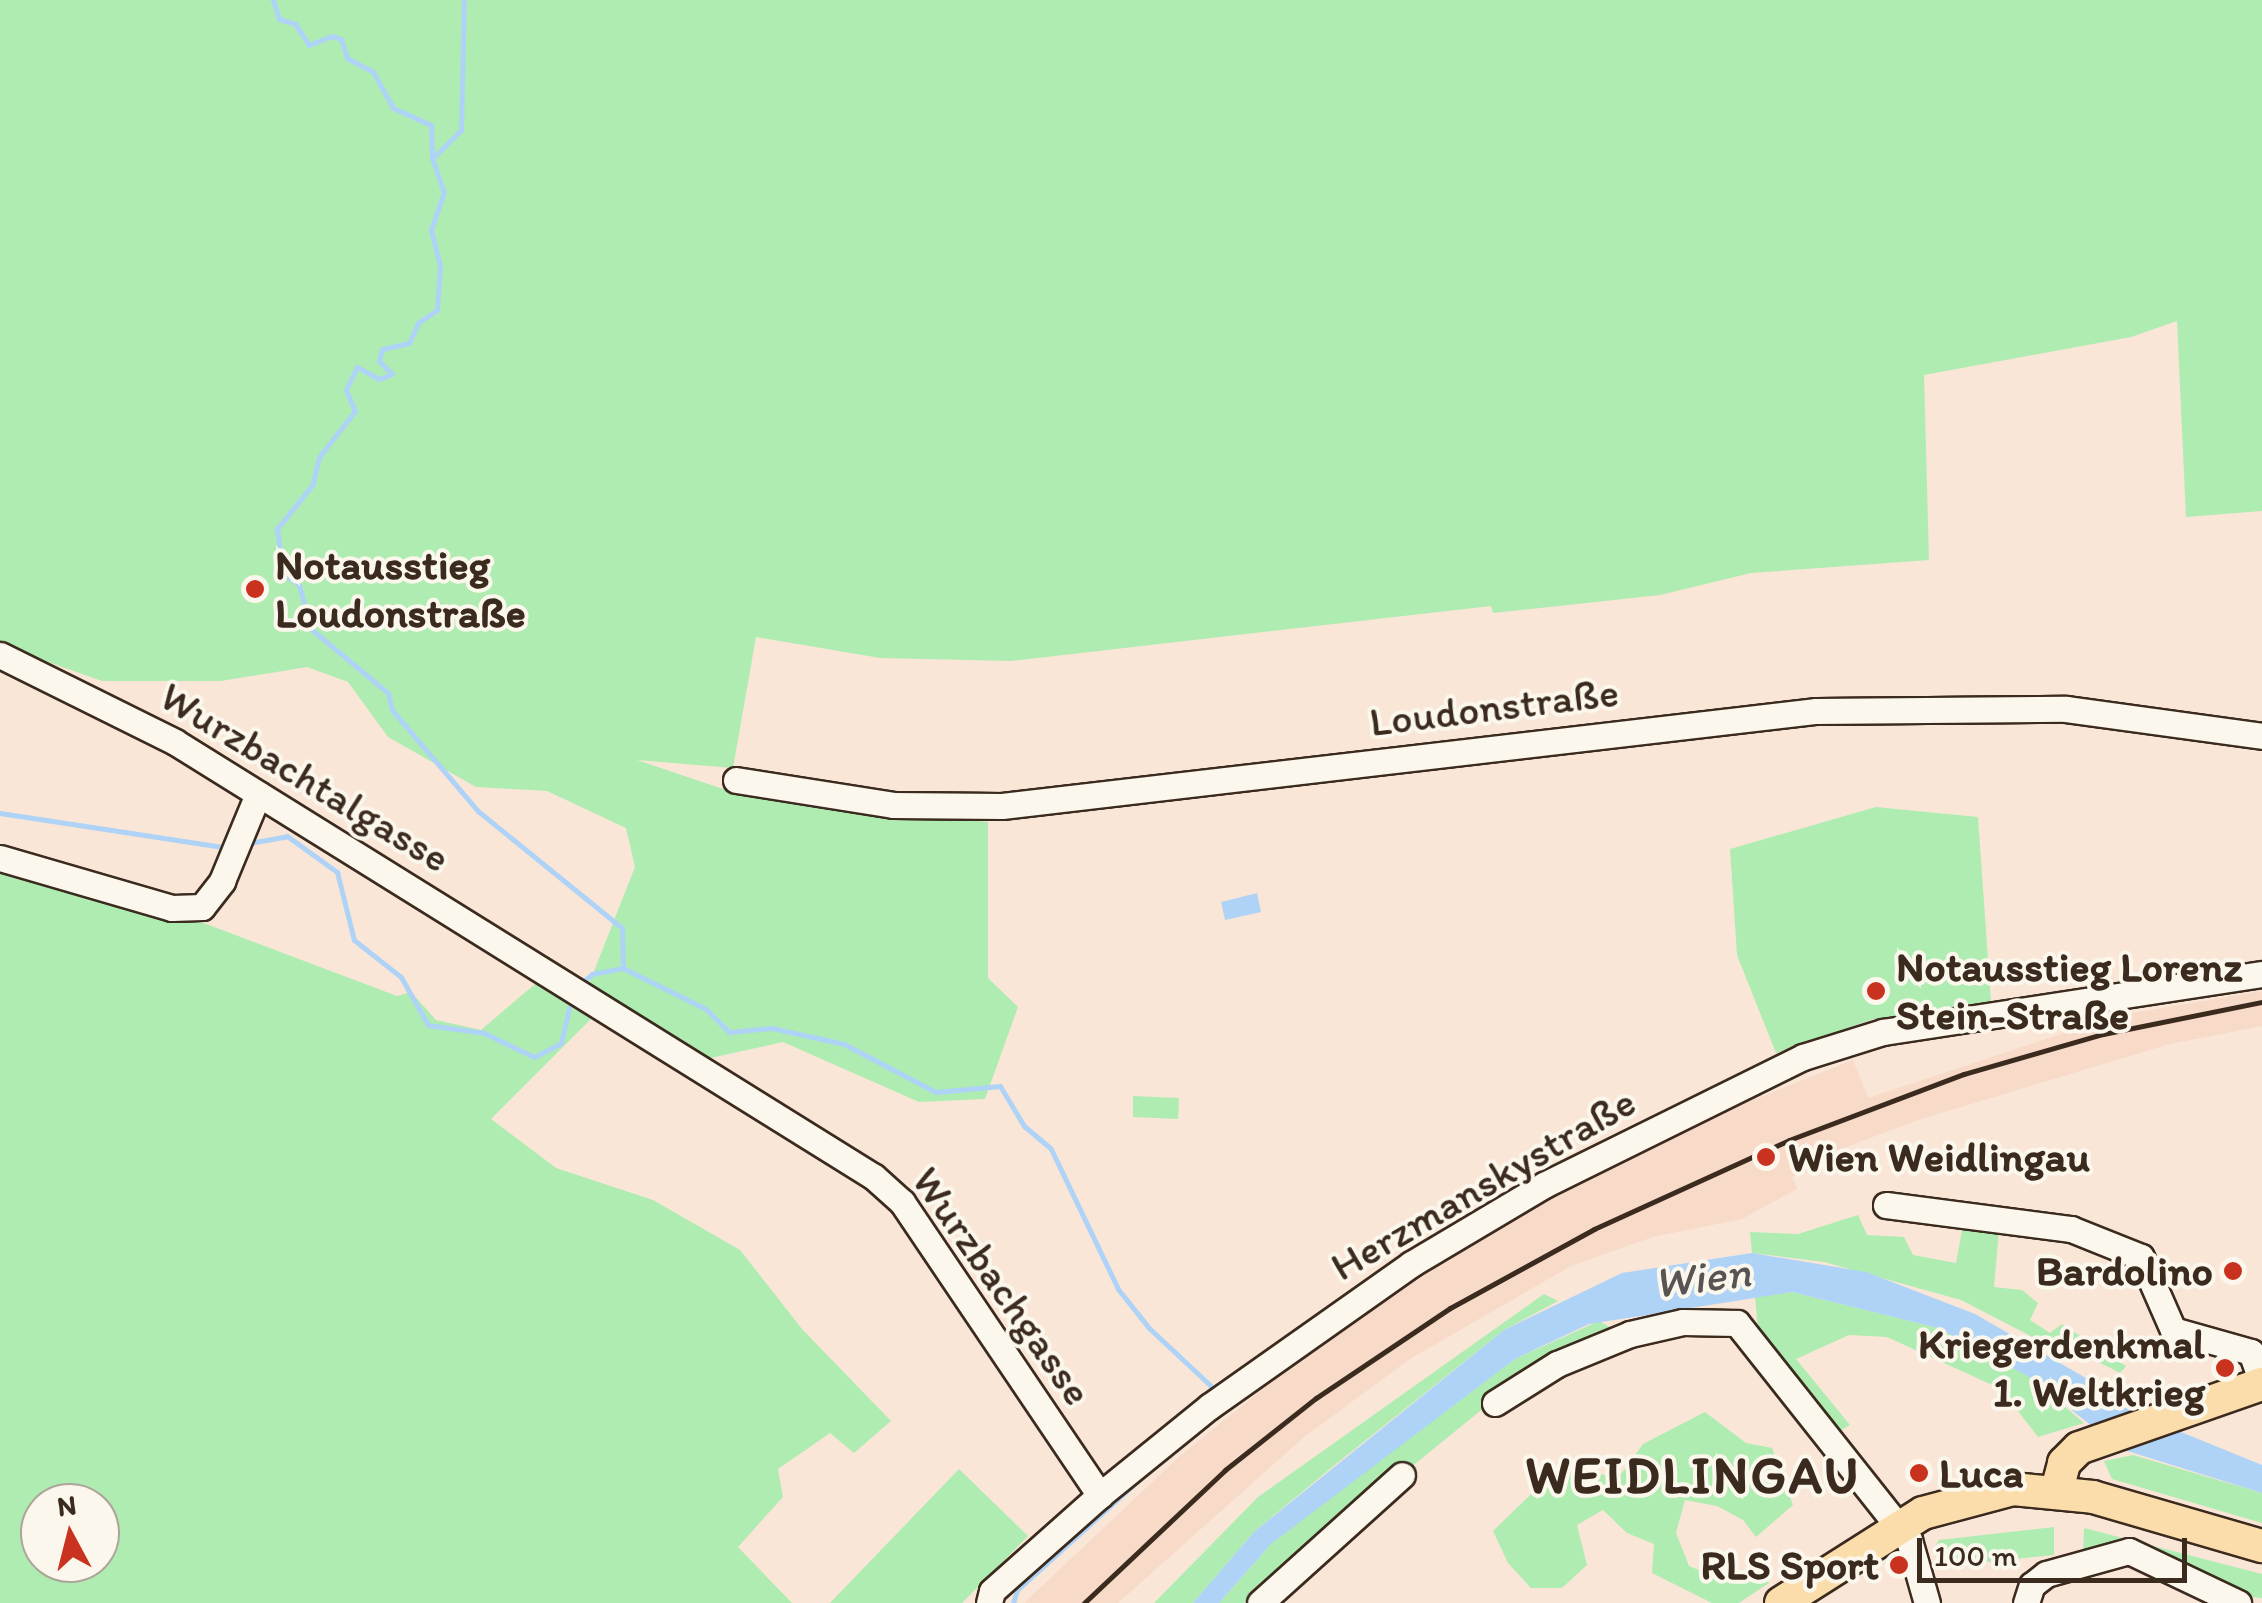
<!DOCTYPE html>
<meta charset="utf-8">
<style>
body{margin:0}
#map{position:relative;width:2262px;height:1603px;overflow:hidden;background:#f9e6d7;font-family:Itim,sans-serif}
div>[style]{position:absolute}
.built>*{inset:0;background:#f8dac9}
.green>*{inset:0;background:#afecb2}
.water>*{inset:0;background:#aed3f7}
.stream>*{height:5px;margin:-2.5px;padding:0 2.5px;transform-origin:2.5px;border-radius:2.5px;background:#aed3f7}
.roads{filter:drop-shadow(2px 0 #3b2a1e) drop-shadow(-2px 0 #3b2a1e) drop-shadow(0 2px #3b2a1e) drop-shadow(0 -2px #3b2a1e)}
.minor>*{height:25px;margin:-12.5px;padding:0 12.5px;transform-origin:12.5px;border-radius:12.5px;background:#fbf7ec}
.major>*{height:32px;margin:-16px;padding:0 16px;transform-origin:16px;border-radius:16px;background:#faddab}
.rail>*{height:5px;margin:-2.5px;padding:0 2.5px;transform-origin:2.5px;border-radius:2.5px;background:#3b2a1e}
.dots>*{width:28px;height:28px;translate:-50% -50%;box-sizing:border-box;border:5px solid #fbf7ec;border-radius:50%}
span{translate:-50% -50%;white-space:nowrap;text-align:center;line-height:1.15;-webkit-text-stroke:8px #fbf7ec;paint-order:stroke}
.poi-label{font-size:42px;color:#3b2a1e;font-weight:700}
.left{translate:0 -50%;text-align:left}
.right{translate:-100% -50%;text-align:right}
.street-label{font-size:42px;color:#3b2a1e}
.water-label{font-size:45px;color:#585454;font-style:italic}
.district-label{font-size:52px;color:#3b2a1e;font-weight:700;letter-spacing:2.5px}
.north{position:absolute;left:20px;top:1483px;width:100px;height:100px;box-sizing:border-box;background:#fbf7ec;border:2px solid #aea59a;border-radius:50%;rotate:353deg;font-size:28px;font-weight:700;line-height:40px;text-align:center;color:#3b2a1e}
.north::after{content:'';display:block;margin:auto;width:35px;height:45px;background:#c8321e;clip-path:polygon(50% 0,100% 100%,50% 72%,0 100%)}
.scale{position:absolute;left:1917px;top:1538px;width:270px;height:45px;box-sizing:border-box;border:5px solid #3b2a1e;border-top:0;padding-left:12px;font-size:30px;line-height:35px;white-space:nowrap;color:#3b2a1e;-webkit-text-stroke:8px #fbf7ec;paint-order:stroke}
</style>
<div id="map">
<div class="built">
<div style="clip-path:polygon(2262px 991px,2262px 1026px,2170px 1044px,1918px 1120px,1817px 1158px,1814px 1167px,1792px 1177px,1797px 1189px,1742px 1219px,1653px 1237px,1571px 1266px,1410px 1359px,1303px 1438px,1118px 1603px,1024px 1603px,1180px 1456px,1321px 1342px,1505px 1222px,1696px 1123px,1853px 1060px,1868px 1098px,2115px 1016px)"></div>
</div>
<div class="green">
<div style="clip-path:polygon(0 0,2262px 0,2262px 511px,2186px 517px,2177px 321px,2131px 337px,1924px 375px,1929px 560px,1751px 573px,1660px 595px,1493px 613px,1491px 606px,1011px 661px,880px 658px,756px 637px,733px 768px,637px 760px,729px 791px,988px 822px,988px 978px,1018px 1007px,985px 1099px,919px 1102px,783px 1042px,706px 1059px,587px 989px,635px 867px,626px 828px,547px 791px,476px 787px,388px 737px,348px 682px,307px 667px,221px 681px,102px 681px,0 645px)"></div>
<div style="clip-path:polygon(1876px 807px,1978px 817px,1991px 1002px,1874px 1019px,1776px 1053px,1737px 955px,1730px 849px)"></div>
<div style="clip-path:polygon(evenodd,0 866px,193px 919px,397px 996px,411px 992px,436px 1020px,481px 1030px,535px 984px,591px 1019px,491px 1119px,556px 1168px,653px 1200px,740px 1250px,802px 1329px,891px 1421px,854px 1453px,830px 1433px,778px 1469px,783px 1497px,738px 1547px,792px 1603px,0 1603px,0 866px,40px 1503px,100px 1503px,100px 1563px,40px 1563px,40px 1503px)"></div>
<div style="clip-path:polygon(1133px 1096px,1179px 1098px,1178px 1119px,1133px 1117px)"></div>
<div style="clip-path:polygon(1858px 1215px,1867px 1235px,1904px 1237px,1913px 1255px,1956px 1263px,1963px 1225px,1999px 1231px,1994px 1287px,2022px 1290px,2038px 1303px,2030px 1320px,2050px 1333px,2062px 1324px,2126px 1366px,2120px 1373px,2058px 1341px,2050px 1346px,1961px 1300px,1824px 1262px,1752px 1253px,1750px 1232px,1798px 1234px)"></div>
<div style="clip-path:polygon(1792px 1292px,1938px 1328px,2031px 1378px,2084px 1423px,2038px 1437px,2001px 1389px,1887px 1337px,1849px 1335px,1796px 1359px,1850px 1425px,1836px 1433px,1758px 1331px,1755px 1296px)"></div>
<div style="clip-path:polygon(1544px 1294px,1558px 1301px,1504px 1330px,1331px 1468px,1255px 1531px,1193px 1603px,1154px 1603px,1258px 1497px)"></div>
<div style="clip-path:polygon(1599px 1321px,1615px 1330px,1528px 1372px,1244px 1603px,1219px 1603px,1271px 1544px,1355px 1477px,1515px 1359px)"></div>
<div style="clip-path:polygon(1705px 1412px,1746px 1443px,1772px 1448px,1793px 1505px,1756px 1537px,1743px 1520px,1717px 1506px,1685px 1500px,1676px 1533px,1689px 1566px,1727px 1582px,1757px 1565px,1769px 1583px,1739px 1603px,1712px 1603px,1652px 1573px,1654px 1544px,1627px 1533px,1603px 1510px,1577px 1525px,1587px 1565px,1562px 1588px,1531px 1588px,1508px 1563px,1493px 1531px,1558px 1468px,1619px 1477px,1643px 1444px)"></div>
<div style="clip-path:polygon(2133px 1455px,2262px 1493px,2262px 1523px,2112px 1479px,2104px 1461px)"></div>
<div style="clip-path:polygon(959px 1469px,1028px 1536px,962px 1603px,830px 1603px)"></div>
<div style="clip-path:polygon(2054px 1527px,2054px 1555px,1938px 1567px,1934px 1548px,1939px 1540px)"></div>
<div style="clip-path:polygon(2084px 1528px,2262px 1574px,2262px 1598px,2240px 1596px,2153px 1548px,2127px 1543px,2083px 1553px)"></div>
</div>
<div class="water">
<div style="clip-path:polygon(1257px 893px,1261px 912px,1225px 920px,1221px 902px)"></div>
<div style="clip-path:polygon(1752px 1253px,1866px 1272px,1975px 1314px,2176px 1430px,2262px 1465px,2262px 1493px,2121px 1449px,2031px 1378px,1938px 1328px,1792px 1292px,1589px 1324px,1515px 1359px,1271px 1544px,1219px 1603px,1193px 1603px,1255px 1531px,1504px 1330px,1622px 1273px)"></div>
</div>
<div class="stream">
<div style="left:273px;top:0;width:20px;rotate:72deg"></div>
<div style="left:279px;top:19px;width:17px;rotate:17deg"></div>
<div style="left:295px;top:24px;width:25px;rotate:56deg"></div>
<div style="left:309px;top:45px;width:24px;rotate:-22deg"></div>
<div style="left:331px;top:36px;width:10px;rotate:17deg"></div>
<div style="left:341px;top:39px;width:20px;rotate:72deg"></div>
<div style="left:347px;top:58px;width:30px;rotate:28deg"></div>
<div style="left:373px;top:72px;width:41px;rotate:60.9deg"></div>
<div style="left:393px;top:108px;width:42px;rotate:24.1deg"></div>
<div style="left:431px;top:125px;width:33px;rotate:88deg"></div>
<div style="left:432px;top:158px;width:36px;rotate:71deg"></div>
<div style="left:444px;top:192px;width:40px;rotate:108.9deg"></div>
<div style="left:431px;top:230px;width:36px;rotate:76deg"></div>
<div style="left:440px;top:265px;width:45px;rotate:93.8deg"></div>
<div style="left:437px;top:310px;width:23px;rotate:146deg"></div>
<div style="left:418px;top:323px;width:22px;rotate:114deg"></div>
<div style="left:409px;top:343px;width:28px;rotate:167deg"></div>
<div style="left:382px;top:349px;width:12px;rotate:104deg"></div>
<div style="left:379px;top:361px;width:18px;rotate:45deg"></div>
<div style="left:392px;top:374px;width:14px;rotate:159deg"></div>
<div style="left:379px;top:379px;width:25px;rotate:-151deg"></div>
<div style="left:357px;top:367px;width:25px;rotate:116deg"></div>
<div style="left:346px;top:390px;width:23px;rotate:67deg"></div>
<div style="left:355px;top:411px;width:58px;rotate:128deg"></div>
<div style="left:319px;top:457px;width:28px;rotate:103deg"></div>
<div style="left:313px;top:484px;width:58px;rotate:128.7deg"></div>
<div style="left:277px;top:529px;width:44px;rotate:82.2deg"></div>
<div style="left:283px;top:573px;width:20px;rotate:37deg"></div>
<div style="left:299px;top:585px;width:28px;rotate:75deg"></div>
<div style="left:435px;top:156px;width:37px;rotate:-45deg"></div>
<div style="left:461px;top:130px;width:130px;rotate:-88.7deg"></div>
<div style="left:311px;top:629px;width:100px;rotate:39.7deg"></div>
<div style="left:388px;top:693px;width:17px;rotate:77deg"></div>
<div style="left:392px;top:710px;width:133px;rotate:49.6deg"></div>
<div style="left:478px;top:811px;width:186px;rotate:39.1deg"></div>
<div style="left:622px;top:928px;width:40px;rotate:88.6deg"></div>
<div style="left:0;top:813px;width:232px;rotate:8.7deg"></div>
<div style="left:249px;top:843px;width:39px;rotate:-10deg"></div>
<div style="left:287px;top:836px;width:62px;rotate:35.8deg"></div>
<div style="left:337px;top:872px;width:70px;rotate:76deg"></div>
<div style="left:354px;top:940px;width:60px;rotate:38.2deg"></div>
<div style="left:401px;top:977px;width:55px;rotate:60.6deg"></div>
<div style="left:428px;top:1025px;width:57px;rotate:8.1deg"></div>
<div style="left:484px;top:1033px;width:55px;rotate:25.6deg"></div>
<div style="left:534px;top:1057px;width:30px;rotate:-27deg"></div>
<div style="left:561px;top:1043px;width:36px;rotate:-77deg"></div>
<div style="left:579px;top:985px;width:17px;rotate:-40deg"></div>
<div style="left:592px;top:974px;width:32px;rotate:-11deg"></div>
<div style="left:623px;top:968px;width:93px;rotate:26.3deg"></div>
<div style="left:706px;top:1009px;width:33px;rotate:45deg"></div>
<div style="left:729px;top:1032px;width:43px;rotate:-5.3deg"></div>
<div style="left:772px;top:1028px;width:74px;rotate:12.5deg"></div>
<div style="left:844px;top:1044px;width:104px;rotate:27.6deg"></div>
<div style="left:936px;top:1092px;width:64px;rotate:-5.4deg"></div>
<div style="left:1000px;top:1086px;width:47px;rotate:59deg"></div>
<div style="left:1024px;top:1126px;width:35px;rotate:40deg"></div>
<div style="left:1051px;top:1149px;width:155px;rotate:64.4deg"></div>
<div style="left:1118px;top:1289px;width:50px;rotate:51.5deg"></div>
<div style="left:1149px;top:1328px;width:86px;rotate:43.1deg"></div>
<div style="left:1013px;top:1603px;width:14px;rotate:-73deg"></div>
<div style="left:1017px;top:1590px;width:169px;rotate:-42.1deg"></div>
</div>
<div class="roads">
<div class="minor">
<div style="left:0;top:655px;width:195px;rotate:26.4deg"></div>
<div style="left:175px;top:742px;width:823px;rotate:31.89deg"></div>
<div style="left:874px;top:1177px;width:38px;rotate:42deg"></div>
<div style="left:902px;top:1202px;width:354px;rotate:56deg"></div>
<div style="left:1100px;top:1495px;width:141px;rotate:-39deg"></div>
<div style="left:1210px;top:1406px;width:246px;rotate:-35.2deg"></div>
<div style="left:1411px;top:1264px;width:155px;rotate:-30.7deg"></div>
<div style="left:1544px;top:1185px;width:289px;rotate:-26.3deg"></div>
<div style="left:1803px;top:1057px;width:84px;rotate:-17.4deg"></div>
<div style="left:1883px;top:1032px;width:383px;rotate:-8.7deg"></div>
<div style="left:736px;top:780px;width:159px;rotate:9deg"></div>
<div style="left:893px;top:805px;width:109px;rotate:0.5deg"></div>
<div style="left:1002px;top:806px;width:820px;rotate:-6.66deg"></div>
<div style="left:1816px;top:711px;width:250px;rotate:-0.5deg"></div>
<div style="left:2066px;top:709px;width:198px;rotate:7.8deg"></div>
<div style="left:0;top:858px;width:179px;rotate:16.2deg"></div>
<div style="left:172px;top:908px;width:30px;rotate:-2deg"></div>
<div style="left:202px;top:907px;width:33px;rotate:-52deg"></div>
<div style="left:222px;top:881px;width:94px;rotate:-67.5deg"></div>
<div style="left:1886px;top:1205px;width:187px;rotate:7.4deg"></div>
<div style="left:2071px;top:1229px;width:75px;rotate:21.8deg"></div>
<div style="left:2141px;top:1257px;width:80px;rotate:66.3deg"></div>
<div style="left:2173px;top:1330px;width:81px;rotate:15.8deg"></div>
<div style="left:2251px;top:1352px;width:33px;rotate:70deg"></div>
<div style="left:1495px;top:1403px;width:73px;rotate:-32.2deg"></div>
<div style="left:1557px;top:1364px;width:79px;rotate:-22.3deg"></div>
<div style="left:1630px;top:1334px;width:54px;rotate:-12.8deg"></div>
<div style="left:1683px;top:1322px;width:54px;rotate:1.1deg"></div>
<div style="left:1737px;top:1323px;width:277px;rotate:51.6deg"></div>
<div style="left:1909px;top:1540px;width:66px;rotate:74.1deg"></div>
<div style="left:989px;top:1603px;width:12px;rotate:-76deg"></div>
<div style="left:992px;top:1591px;width:144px;rotate:-41.6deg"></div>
<div style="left:1260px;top:1603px;width:191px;rotate:-42deg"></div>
<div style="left:2026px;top:1603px;width:19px;rotate:-72deg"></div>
<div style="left:2032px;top:1585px;width:18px;rotate:-38deg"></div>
<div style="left:2046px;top:1574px;width:86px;rotate:-15.5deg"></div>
<div style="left:2129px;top:1551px;width:121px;rotate:25.5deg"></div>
</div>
<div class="major">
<div style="left:2057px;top:1490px;width:28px;rotate:-75deg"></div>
<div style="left:2064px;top:1463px;width:21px;rotate:-45deg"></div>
<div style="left:2079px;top:1448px;width:194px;rotate:-19.3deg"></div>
<div style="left:1781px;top:1603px;width:168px;rotate:-32.4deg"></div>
<div style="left:1923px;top:1513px;width:93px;rotate:-14.9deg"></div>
<div style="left:2013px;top:1489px;width:80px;rotate:5.7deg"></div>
<div style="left:2093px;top:1497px;width:176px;rotate:16.2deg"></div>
</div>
</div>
<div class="rail">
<div style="left:1084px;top:1603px;width:194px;rotate:-43.3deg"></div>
<div style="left:1225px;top:1470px;width:116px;rotate:-38.4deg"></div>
<div style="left:1316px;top:1398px;width:161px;rotate:-33.9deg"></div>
<div style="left:1450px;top:1308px;width:164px;rotate:-28.7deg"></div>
<div style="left:1594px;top:1229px;width:214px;rotate:-24.5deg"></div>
<div style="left:1789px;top:1140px;width:187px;rotate:-20.7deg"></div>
<div style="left:1964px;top:1074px;width:145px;rotate:-16.1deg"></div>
<div style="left:2103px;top:1034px;width:162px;rotate:-11.4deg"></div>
</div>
<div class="dots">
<div style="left:255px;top:589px;background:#c8321e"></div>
<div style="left:1876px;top:991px;background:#c8321e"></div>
<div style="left:1766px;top:1157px;background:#c8321e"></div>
<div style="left:2233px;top:1271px;background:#c8321e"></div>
<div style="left:2225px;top:1368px;background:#c8321e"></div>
<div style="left:1919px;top:1473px;background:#c8321e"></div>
<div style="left:1899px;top:1565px;background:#c8321e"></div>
</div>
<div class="poi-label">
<span class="left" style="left:275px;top:589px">Notausstieg<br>Loudonstraße</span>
<span class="left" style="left:1896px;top:991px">Notausstieg Lorenz<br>Stein-Straße</span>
<span class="left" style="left:1788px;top:1157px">Wien Weidlingau</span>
<span class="right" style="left:2213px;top:1271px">Bardolino</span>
<span class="right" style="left:2205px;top:1368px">Kriegerdenkmal<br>1. Weltkrieg</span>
<span class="left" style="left:1939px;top:1473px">Luca</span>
<span class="right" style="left:1879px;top:1565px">RLS Sport</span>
</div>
<div class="street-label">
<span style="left:1494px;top:707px;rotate:-7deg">Loudonstraße</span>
<span style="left:305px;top:777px;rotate:31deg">Wurzbachtalgasse</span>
<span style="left:1483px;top:1184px;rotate:-30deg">Herzmanskystraße</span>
<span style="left:1002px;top:1286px;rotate:55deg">Wurzbachgasse</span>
</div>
<div class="water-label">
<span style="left:1702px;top:1277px;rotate:-7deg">Wien</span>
</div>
<div class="district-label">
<span style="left:1693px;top:1476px">WEIDLINGAU</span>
</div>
<div class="north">N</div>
<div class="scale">100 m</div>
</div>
